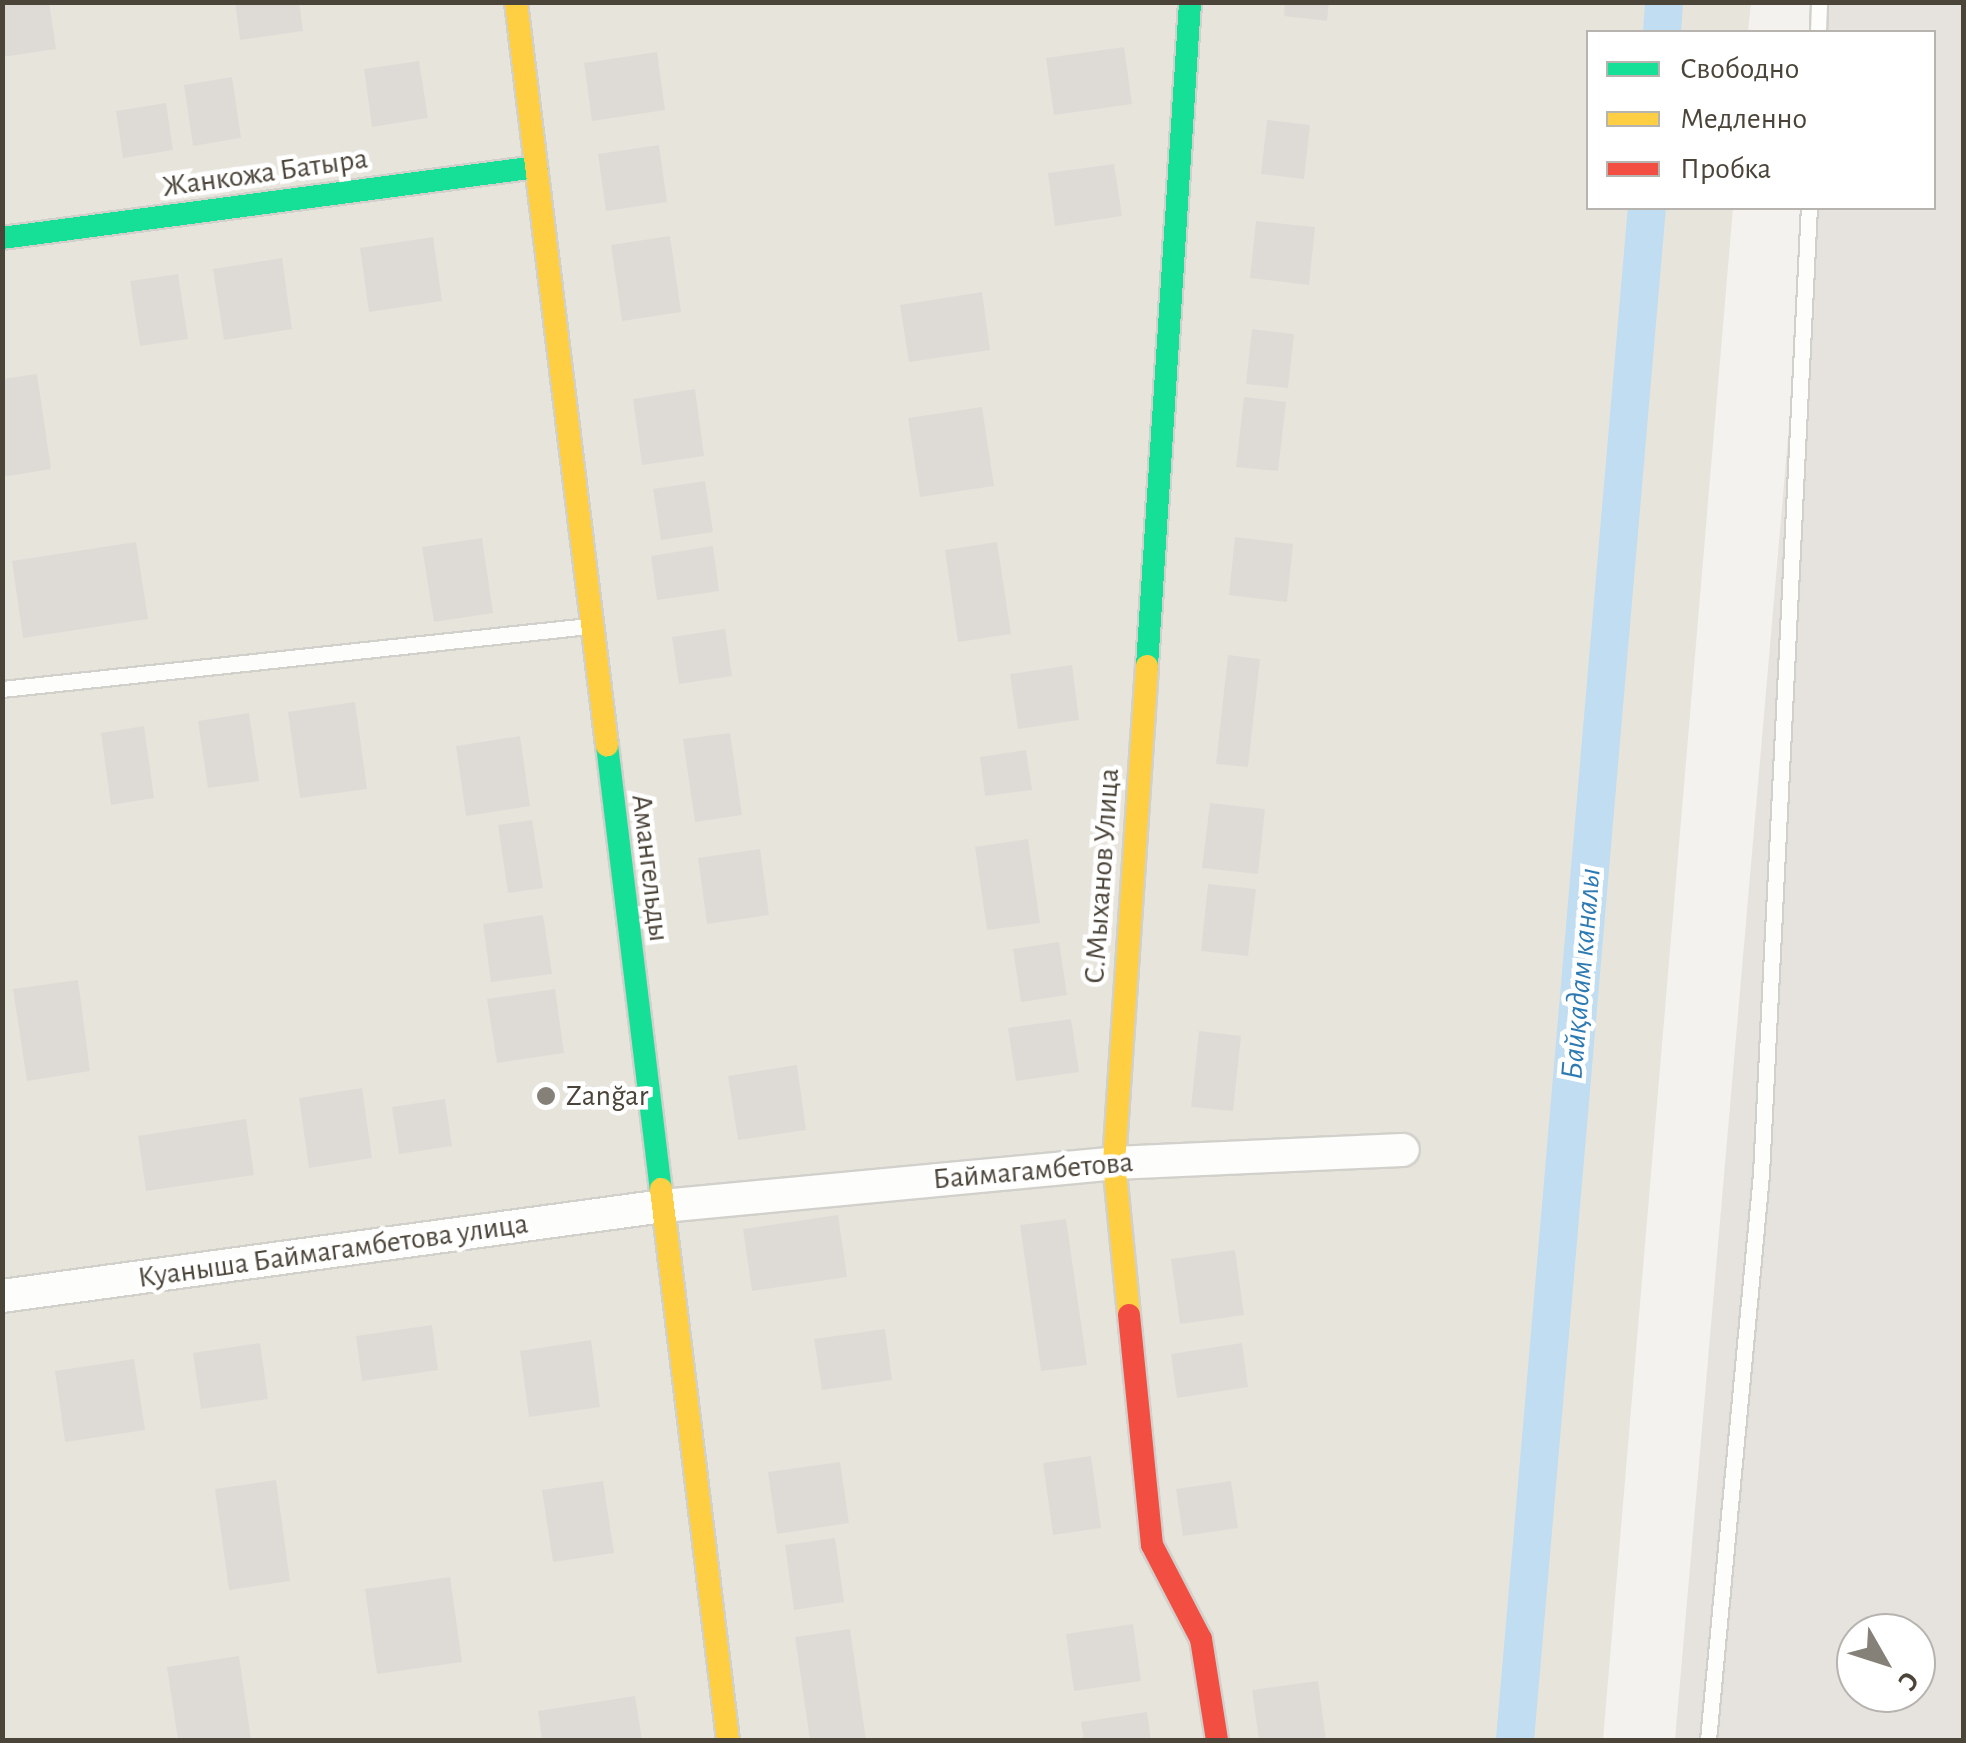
<!DOCTYPE html>
<meta charset="utf-8">
<style>
body{margin:0}
#map{position:relative;width:1966px;height:1743px;overflow:hidden;background:#f4f2ee;font-family:"Alegreya Sans",sans-serif}
div>[style]{position:absolute}
.residential>*{inset:0;background:#e7e4dc}
.industrial>*{inset:0;background:#e6e2de}
.canal>*{height:38px;margin:-19px;padding:0 19px;transform-origin:19px;border-radius:19px;background:#c0ddf1}
.building>*{inset:0;background:#dedbd6}
.roads{filter:drop-shadow(2px 0 #d2d0cb) drop-shadow(-2px 0 #d2d0cb) drop-shadow(0 2px #d2d0cb) drop-shadow(0 -2px #d2d0cb)}
.lane>*{height:15px;margin:-7.5px;padding:0 7.5px;transform-origin:7.5px;border-radius:7.5px;background:#fdfdfc}
.street>*{height:32px;margin:-16px;padding:0 16px;transform-origin:16px;border-radius:16px;background:#fdfdfc}
.fast>*{height:22px;margin:-11px;padding:0 11px;transform-origin:11px;border-radius:11px;background:#16e098}
.slow>*{height:22px;margin:-11px;padding:0 11px;transform-origin:11px;border-radius:11px;background:#ffcf43}
.jam>*{height:22px;margin:-11px;padding:0 11px;transform-origin:11px;border-radius:11px;background:#f24e42}
.dots>*{width:28px;height:28px;translate:-50% -50%;box-sizing:border-box;border:5px solid #fff;border-radius:50%}
span{translate:-50% -50%;white-space:nowrap;text-align:center;line-height:1.15;-webkit-text-stroke:9px #fff;paint-order:stroke}
.street-label{font-size:30px;color:#4b4439}
.poi-label{font-size:30px;color:#4b4439}
.left{translate:0 -50%;text-align:left}
.water-label{font-size:32px;color:#2e7ab2;font-style:italic}
.frame{position:absolute;inset:0;border:5px solid #4b4439;pointer-events:none}
.legend{position:absolute;left:1586px;top:30px;width:350px;height:180px;box-sizing:border-box;background:#fff;border:2px solid #b7b4b0;margin:0;padding:12px 18px;list-style:none;font-size:30px;color:#4b4439}
.legend li{display:flex;align-items:center;gap:20px;height:50px}
.legend b{width:50px;border:2px solid #b7b4b0}
.north{position:absolute;left:1836px;top:1613px;width:100px;height:100px;box-sizing:border-box;background:#fff;border:2px solid #b7b4b0;border-radius:50%;rotate:129deg;font-size:28px;font-weight:700;line-height:40px;text-align:center;color:#4b4439}
.north::after{content:'';display:block;margin:auto;width:35px;height:45px;background:#868178;clip-path:polygon(50% 0,100% 100%,50% 72%,0 100%)}
</style>
<div id="map">
<div class="residential">
<div style="clip-path:polygon(3px 3px,1751px 3px,1748px 32px,1588px 32px,1588px 208px,1733px 208px,1603px 1740px,3px 1740px)"></div>
</div>
<div class="industrial">
<div style="clip-path:polygon(evenodd,1826px 3px,1963px 3px,1963px 1740px,1675px 1740px,1808px 208px,1934px 208px,1934px 32px,1823px 32px,1826px 3px,1856px 1633px,1916px 1633px,1916px 1693px,1856px 1693px,1856px 1633px)"></div>
</div>
<div class="canal">
<div style="left:1662px;top:32px;width:30px;rotate:-86deg"></div>
<div style="left:1515px;top:1740px;width:1538px;rotate:-85.08deg"></div>
</div>
<div class="building">
<div style="clip-path:polygon(2px 2px,49px 2px,56px 49px,2px 57px)"></div>
<div style="clip-path:polygon(235px 2px,299px 2px,303px 31px,240px 40px)"></div>
<div style="clip-path:polygon(1285px 2px,1329px 2px,1327px 21px,1284px 16px)"></div>
<div style="clip-path:polygon(1124px 47px,1132px 104px,1054px 115px,1046px 58px)"></div>
<div style="clip-path:polygon(657px 52px,665px 110px,592px 121px,584px 63px)"></div>
<div style="clip-path:polygon(419px 61px,428px 118px,372px 127px,364px 69px)"></div>
<div style="clip-path:polygon(232px 77px,241px 138px,193px 146px,184px 85px)"></div>
<div style="clip-path:polygon(166px 103px,173px 150px,123px 158px,116px 111px)"></div>
<div style="clip-path:polygon(1267px 120px,1310px 125px,1304px 179px,1261px 174px)"></div>
<div style="clip-path:polygon(659px 145px,667px 202px,606px 211px,598px 154px)"></div>
<div style="clip-path:polygon(1114px 164px,1122px 216px,1055px 226px,1048px 173px)"></div>
<div style="clip-path:polygon(1256px 221px,1315px 227px,1309px 285px,1250px 278px)"></div>
<div style="clip-path:polygon(670px 236px,681px 312px,622px 321px,611px 245px)"></div>
<div style="clip-path:polygon(433px 237px,442px 301px,369px 312px,360px 248px)"></div>
<div style="clip-path:polygon(282px 258px,292px 329px,224px 340px,213px 269px)"></div>
<div style="clip-path:polygon(178px 274px,188px 339px,140px 346px,130px 281px)"></div>
<div style="clip-path:polygon(982px 292px,990px 350px,909px 362px,900px 305px)"></div>
<div style="clip-path:polygon(1252px 329px,1294px 334px,1288px 388px,1246px 384px)"></div>
<div style="clip-path:polygon(37px 374px,51px 469px,2px 477px,2px 379px)"></div>
<div style="clip-path:polygon(695px 389px,704px 456px,642px 465px,633px 399px)"></div>
<div style="clip-path:polygon(1244px 397px,1286px 402px,1278px 471px,1236px 467px)"></div>
<div style="clip-path:polygon(982px 407px,994px 486px,920px 497px,908px 418px)"></div>
<div style="clip-path:polygon(705px 481px,713px 532px,661px 540px,653px 489px)"></div>
<div style="clip-path:polygon(1235px 537px,1293px 544px,1287px 602px,1229px 595px)"></div>
<div style="clip-path:polygon(482px 538px,493px 613px,434px 622px,422px 547px)"></div>
<div style="clip-path:polygon(136px 542px,148px 619px,23px 638px,12px 561px)"></div>
<div style="clip-path:polygon(997px 542px,1011px 634px,958px 642px,945px 550px)"></div>
<div style="clip-path:polygon(713px 546px,719px 591px,657px 600px,651px 556px)"></div>
<div style="clip-path:polygon(725px 629px,732px 676px,679px 684px,672px 637px)"></div>
<div style="clip-path:polygon(1228px 655px,1260px 659px,1248px 767px,1216px 764px)"></div>
<div style="clip-path:polygon(1072px 665px,1079px 720px,1018px 729px,1010px 674px)"></div>
<div style="clip-path:polygon(355px 702px,367px 789px,300px 798px,288px 712px)"></div>
<div style="clip-path:polygon(249px 713px,259px 781px,208px 788px,198px 721px)"></div>
<div style="clip-path:polygon(144px 726px,154px 798px,111px 805px,101px 733px)"></div>
<div style="clip-path:polygon(730px 733px,742px 815px,695px 822px,683px 739px)"></div>
<div style="clip-path:polygon(520px 736px,530px 806px,466px 816px,456px 746px)"></div>
<div style="clip-path:polygon(1026px 750px,1032px 790px,985px 796px,980px 757px)"></div>
<div style="clip-path:polygon(1210px 803px,1265px 809px,1258px 874px,1202px 868px)"></div>
<div style="clip-path:polygon(532px 820px,543px 888px,508px 893px,498px 825px)"></div>
<div style="clip-path:polygon(1028px 839px,1040px 923px,987px 930px,975px 847px)"></div>
<div style="clip-path:polygon(760px 849px,769px 915px,707px 924px,698px 858px)"></div>
<div style="clip-path:polygon(1208px 884px,1256px 889px,1248px 956px,1201px 951px)"></div>
<div style="clip-path:polygon(543px 915px,552px 974px,491px 982px,483px 924px)"></div>
<div style="clip-path:polygon(1059px 942px,1067px 995px,1021px 1002px,1013px 949px)"></div>
<div style="clip-path:polygon(78px 980px,90px 1071px,27px 1081px,13px 989px)"></div>
<div style="clip-path:polygon(555px 989px,564px 1053px,497px 1063px,487px 999px)"></div>
<div style="clip-path:polygon(1071px 1019px,1079px 1072px,1016px 1081px,1008px 1028px)"></div>
<div style="clip-path:polygon(1199px 1031px,1241px 1036px,1233px 1111px,1191px 1107px)"></div>
<div style="clip-path:polygon(797px 1065px,806px 1130px,738px 1140px,728px 1076px)"></div>
<div style="clip-path:polygon(362px 1088px,372px 1158px,309px 1168px,299px 1098px)"></div>
<div style="clip-path:polygon(445px 1099px,452px 1146px,399px 1154px,392px 1107px)"></div>
<div style="clip-path:polygon(246px 1119px,254px 1175px,146px 1191px,138px 1136px)"></div>
<div style="clip-path:polygon(838px 1215px,847px 1277px,752px 1291px,743px 1229px)"></div>
<div style="clip-path:polygon(1066px 1219px,1087px 1365px,1041px 1371px,1020px 1225px)"></div>
<div style="clip-path:polygon(1235px 1250px,1244px 1315px,1180px 1324px,1171px 1259px)"></div>
<div style="clip-path:polygon(432px 1325px,438px 1370px,362px 1381px,356px 1336px)"></div>
<div style="clip-path:polygon(885px 1329px,892px 1380px,822px 1390px,814px 1339px)"></div>
<div style="clip-path:polygon(591px 1340px,600px 1407px,529px 1417px,520px 1351px)"></div>
<div style="clip-path:polygon(260px 1343px,268px 1399px,201px 1409px,193px 1353px)"></div>
<div style="clip-path:polygon(1242px 1343px,1248px 1387px,1177px 1398px,1171px 1354px)"></div>
<div style="clip-path:polygon(134px 1359px,145px 1430px,65px 1442px,55px 1371px)"></div>
<div style="clip-path:polygon(1091px 1456px,1101px 1528px,1053px 1535px,1043px 1463px)"></div>
<div style="clip-path:polygon(840px 1462px,849px 1523px,777px 1534px,768px 1472px)"></div>
<div style="clip-path:polygon(276px 1480px,290px 1581px,229px 1590px,215px 1489px)"></div>
<div style="clip-path:polygon(603px 1481px,614px 1553px,553px 1562px,542px 1490px)"></div>
<div style="clip-path:polygon(1231px 1481px,1238px 1528px,1183px 1536px,1176px 1489px)"></div>
<div style="clip-path:polygon(835px 1538px,844px 1602px,794px 1610px,785px 1545px)"></div>
<div style="clip-path:polygon(450px 1577px,462px 1662px,377px 1674px,365px 1589px)"></div>
<div style="clip-path:polygon(1133px 1624px,1141px 1681px,1074px 1691px,1066px 1634px)"></div>
<div style="clip-path:polygon(850px 1629px,866px 1740px,810px 1740px,795px 1637px)"></div>
<div style="clip-path:polygon(239px 1656px,251px 1740px,178px 1740px,167px 1667px)"></div>
<div style="clip-path:polygon(1318px 1681px,1326px 1740px,1259px 1740px,1252px 1690px)"></div>
<div style="clip-path:polygon(635px 1696px,642px 1740px,542px 1740px,538px 1711px)"></div>
<div style="clip-path:polygon(1147px 1712px,1151px 1740px,1084px 1740px,1081px 1722px)"></div>
</div>
<div class="roads">
<div class="lane">
<div style="left:1818px;top:32px;width:30px;rotate:-88deg"></div>
<div style="left:2px;top:689px;width:590px;rotate:-6.13deg"></div>
<div style="left:1708px;top:1740px;width:568px;rotate:-84.65deg"></div>
<div style="left:1761px;top:1174px;width:967px;rotate:-87.16deg"></div>
</div>
<div class="street">
<div style="left:2px;top:1296px;width:667px;rotate:-7.75deg"></div>
<div style="left:663px;top:1206px;width:453px;rotate:-5.4deg"></div>
<div style="left:1114px;top:1163px;width:289px;rotate:-2.6deg"></div>
</div>
<div class="fast">
<div style="left:2px;top:238px;width:539px;rotate:-7.57deg"></div>
<div style="left:1147px;top:666px;width:665px;rotate:-86.29deg"></div>
<div style="left:607px;top:745px;width:447px;rotate:83.1deg"></div>
</div>
<div class="slow">
<div style="left:516px;top:2px;width:749px;rotate:83.02deg"></div>
<div style="left:661px;top:1189px;width:555px;rotate:83.07deg"></div>
<div style="left:1129px;top:1315px;width:153px;rotate:-95.6deg"></div>
<div style="left:1114px;top:1163px;width:498px;rotate:-86.2deg"></div>
</div>
<div class="jam">
<div style="left:1129px;top:1315px;width:231px;rotate:84.3deg"></div>
<div style="left:1152px;top:1545px;width:106px;rotate:62.5deg"></div>
<div style="left:1201px;top:1639px;width:102px;rotate:81deg"></div>
</div>
</div>
<div class="dots">
<div style="left:546px;top:1096px;background:#868178"></div>
</div>
<div class="street-label">
<span style="left:265px;top:173px;rotate:-8deg">Жанкожа Батыра</span>
<span style="left:650px;top:868px;rotate:83deg">Амангельды</span>
<span style="left:1102px;top:876px;rotate:-86deg">С.Мыханов Улица</span>
<span style="left:1033px;top:1171px;rotate:-5deg">Баймагамбетова</span>
<span style="left:333px;top:1251px;rotate:-8deg">Куаныша Баймагамбетова улица</span>
</div>
<div class="poi-label">
<span class="left" style="left:566px;top:1096px">Zanğar</span>
</div>
<div class="water-label">
<span style="left:1581px;top:974px;rotate:-85deg">Байқадам каналы</span>
</div>
<div class="frame"></div>
<ul class="legend">
<li><b style="height:12px;background:#16e098"></b>Свободно</li>
<li><b style="height:12px;background:#ffcf43"></b>Медленно</li>
<li><b style="height:12px;background:#f24e42"></b>Пробка</li>
</ul>
<div class="north">С</div>
</div>
